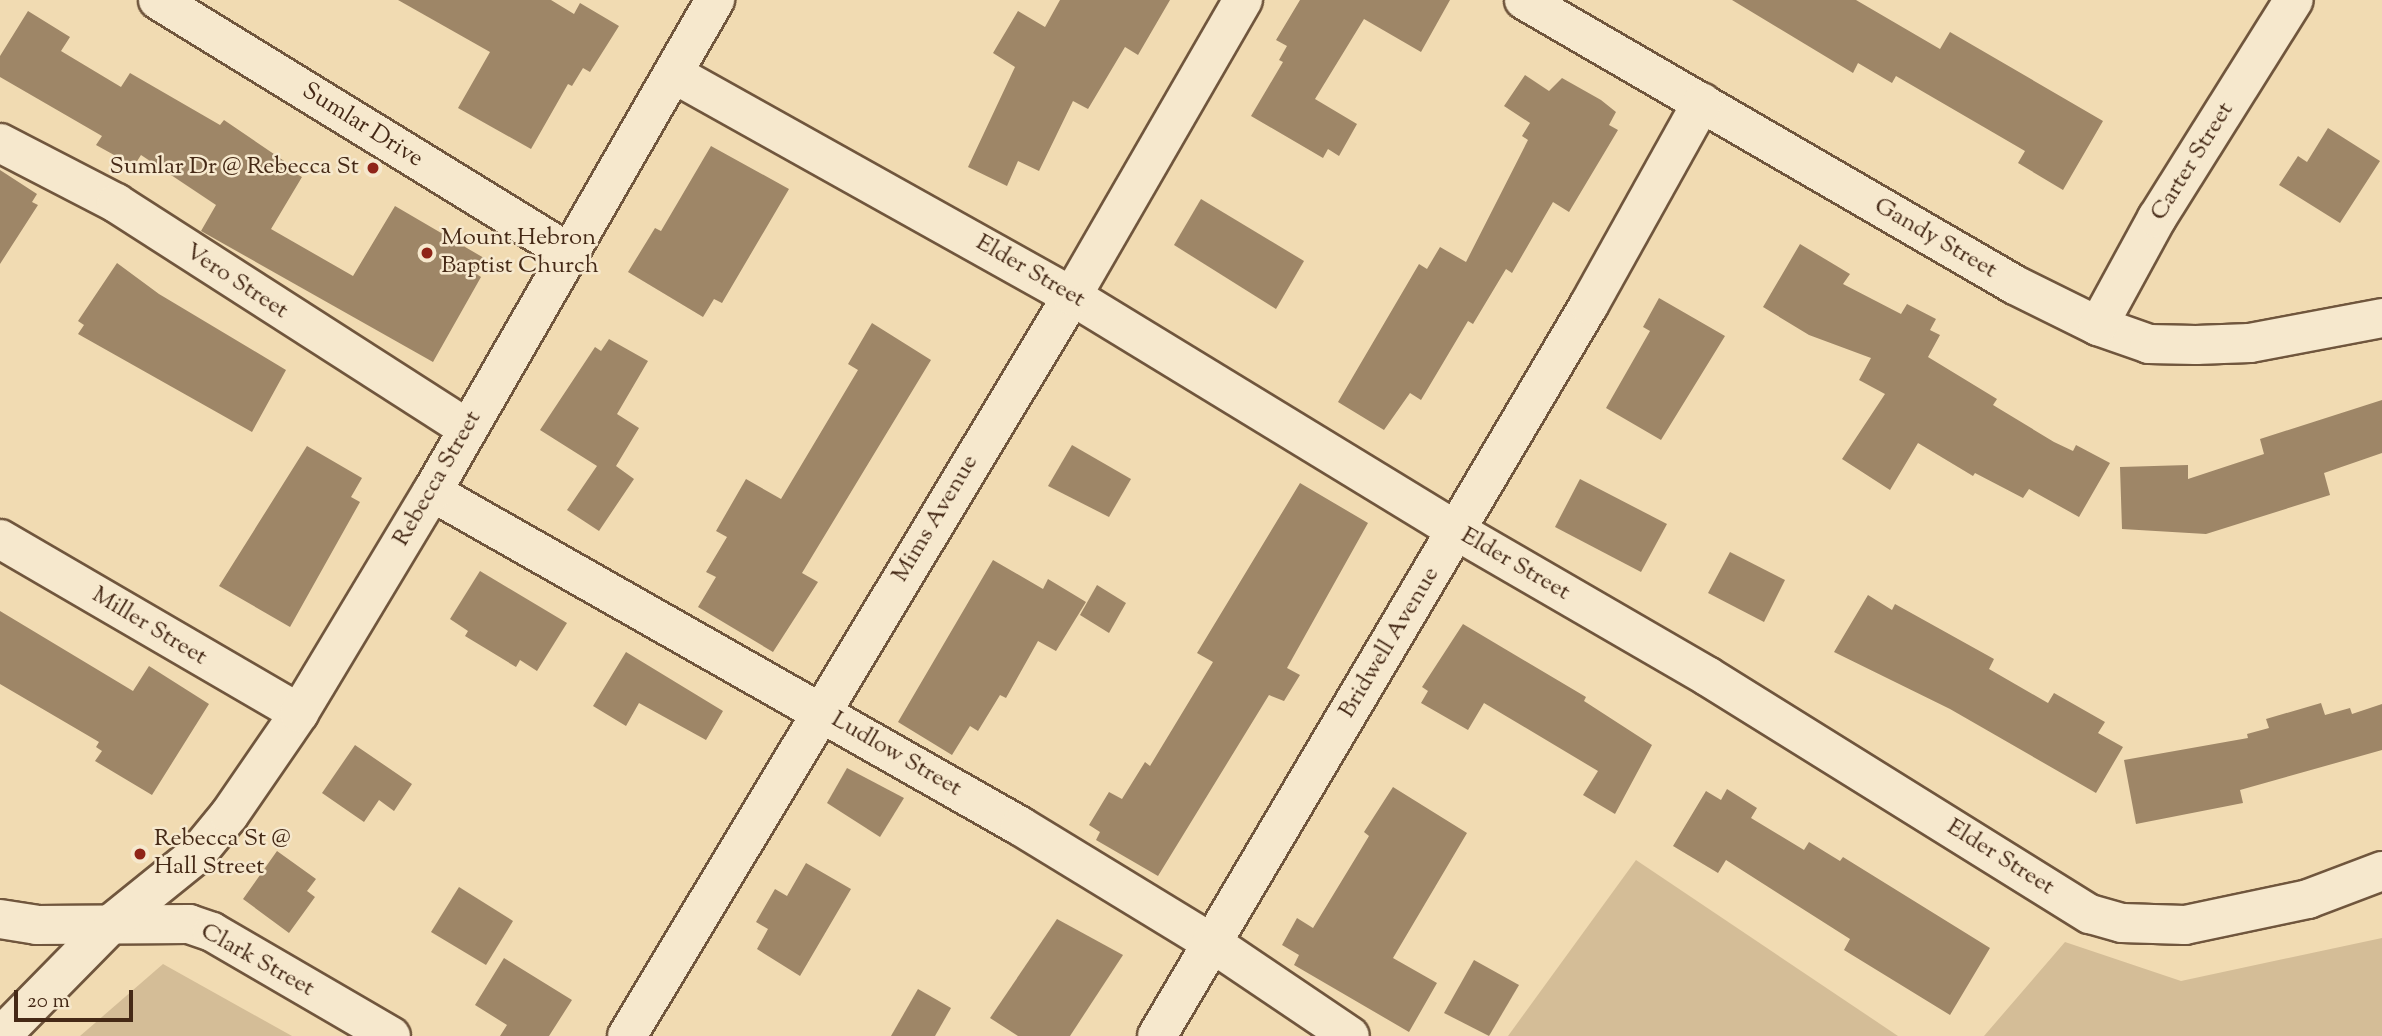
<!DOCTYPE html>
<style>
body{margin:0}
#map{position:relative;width:2382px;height:1036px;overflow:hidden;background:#f1dbb2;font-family:"Sorts Mill Goudy",serif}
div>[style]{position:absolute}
.green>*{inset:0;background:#d4bd97}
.building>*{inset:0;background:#9e8667}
.roads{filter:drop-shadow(2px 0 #70563d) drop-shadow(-2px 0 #70563d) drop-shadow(0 2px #70563d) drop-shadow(0 -2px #70563d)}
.street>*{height:38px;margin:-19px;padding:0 19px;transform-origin:19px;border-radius:19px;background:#f6e8cd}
.dots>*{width:19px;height:19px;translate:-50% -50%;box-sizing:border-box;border:4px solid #f6e8cd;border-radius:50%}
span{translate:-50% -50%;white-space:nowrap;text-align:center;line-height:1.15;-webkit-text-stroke:5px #f6e8cd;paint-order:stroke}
.street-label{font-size:24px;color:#452916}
.poi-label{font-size:24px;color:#452916}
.right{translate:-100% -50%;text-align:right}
.left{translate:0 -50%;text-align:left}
.scale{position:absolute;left:14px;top:990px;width:119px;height:32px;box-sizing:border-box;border:4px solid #452916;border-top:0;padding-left:9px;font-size:21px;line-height:24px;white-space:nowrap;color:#452916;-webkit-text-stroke:5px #f6e8cd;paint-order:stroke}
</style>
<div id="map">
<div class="green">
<div style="clip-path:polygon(1636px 860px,1898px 1036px,1508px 1036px)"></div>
<div style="clip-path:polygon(2382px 938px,2382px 1036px,1984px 1036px,2065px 942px,2181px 981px)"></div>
<div style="clip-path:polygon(163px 964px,292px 1036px,80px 1036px)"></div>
</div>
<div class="building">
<div style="clip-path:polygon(398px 0,551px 0,574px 14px,580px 3px,619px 26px,590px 72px,583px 68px,572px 86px,568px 84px,531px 149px,458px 108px,490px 52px)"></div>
<div style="clip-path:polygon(1060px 0,1170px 0,1138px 55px,1125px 47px,1088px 109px,1073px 101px,1039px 171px,1018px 161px,1007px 186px,968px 167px,1015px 67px,993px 53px,1018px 11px,1045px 27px)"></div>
<div style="clip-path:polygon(1300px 0,1450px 0,1421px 52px,1364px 19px,1315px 99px,1357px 124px,1339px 156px,1328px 149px,1323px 158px,1251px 116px,1283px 62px,1279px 60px,1287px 46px,1276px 40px)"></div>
<div style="clip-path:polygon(1732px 0,1856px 0,1940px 49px,1950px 32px,2103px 121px,2063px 190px,2018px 163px,2025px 151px,1896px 76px,1892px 83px,1858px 63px,1853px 73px)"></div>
<div style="clip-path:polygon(28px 11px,70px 37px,61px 51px,121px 87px,130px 73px,220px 125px,224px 120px,293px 167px,291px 171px,302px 177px,271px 229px,353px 276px,395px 206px,484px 258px,475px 273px,481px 277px,433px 362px,201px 231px,216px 205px,141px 155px,134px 166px,96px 145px,102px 136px,0 77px,0 56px)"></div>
<div style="clip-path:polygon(1525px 75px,1549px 91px,1562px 78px,1601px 100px,1616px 112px,1609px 125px,1618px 130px,1569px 212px,1553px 202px,1512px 273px,1506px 269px,1473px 324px,1468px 321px,1421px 400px,1410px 393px,1384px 430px,1338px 402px,1419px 264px,1427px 269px,1440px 247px,1466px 262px,1528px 140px,1522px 136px,1530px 123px,1504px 106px)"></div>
<div style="clip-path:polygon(2328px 128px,2380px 161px,2340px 223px,2279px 185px,2298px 156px,2307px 162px)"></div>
<div style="clip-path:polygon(711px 146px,789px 189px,722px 303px,714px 299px,703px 317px,628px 272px,655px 228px,661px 231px)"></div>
<div style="clip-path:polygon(0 170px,37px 194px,32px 202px,38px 205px,0 264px)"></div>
<div style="clip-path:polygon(1201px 199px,1304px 261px,1276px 309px,1174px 245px)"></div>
<div style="clip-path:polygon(1800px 244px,1850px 274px,1843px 284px,1901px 314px,1907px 304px,1936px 319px,1930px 330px,1940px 335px,1928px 357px,1997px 399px,1993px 405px,2054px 442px,2073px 451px,2076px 445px,2110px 463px,2079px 517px,2029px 489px,2023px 498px,1975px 473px,1973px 476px,1918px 443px,1890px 490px,1842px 459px,1885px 394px,1859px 380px,1871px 358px,1809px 335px,1763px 307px)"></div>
<div style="clip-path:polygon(117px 263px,159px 294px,286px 370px,252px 432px,78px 334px,84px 325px,78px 321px)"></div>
<div style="clip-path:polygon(1659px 298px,1725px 336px,1661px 440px,1606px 408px,1650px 331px,1643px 327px)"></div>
<div style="clip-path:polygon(872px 323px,931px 360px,802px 573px,818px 582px,773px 652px,698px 607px,716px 577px,706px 572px,727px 537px,716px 531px,746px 479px,781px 499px,858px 370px,848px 364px)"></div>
<div style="clip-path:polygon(609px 339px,648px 361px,617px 414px,639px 428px,616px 466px,634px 479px,599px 531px,567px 510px,597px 466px,540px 430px,595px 347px,601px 351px)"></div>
<div style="clip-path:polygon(2382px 400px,2382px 453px,2324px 473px,2330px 495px,2206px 534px,2122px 529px,2120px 467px,2188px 465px,2188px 479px,2264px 454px,2260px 439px)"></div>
<div style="clip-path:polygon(1072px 445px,1131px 479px,1109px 517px,1048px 486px)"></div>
<div style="clip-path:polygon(307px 446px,362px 478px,351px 497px,360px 502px,290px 627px,219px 586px)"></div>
<div style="clip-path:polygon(1580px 479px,1667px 524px,1641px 572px,1555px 527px)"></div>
<div style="clip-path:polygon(1300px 483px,1368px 523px,1287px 668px,1300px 675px,1284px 701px,1269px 695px,1158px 876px,1096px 840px,1100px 832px,1089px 825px,1109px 792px,1122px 799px,1145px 762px,1150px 766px,1213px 662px,1197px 653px)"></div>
<div style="clip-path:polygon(1730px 552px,1785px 580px,1764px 622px,1708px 593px)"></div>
<div style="clip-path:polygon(993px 560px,1043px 589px,1048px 579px,1086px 602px,1056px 651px,1038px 641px,1006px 698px,1000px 695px,978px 731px,970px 726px,952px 755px,898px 722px)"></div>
<div style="clip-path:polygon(480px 571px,567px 623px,537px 671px,520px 660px,516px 667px,465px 636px,468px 631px,450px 619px)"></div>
<div style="clip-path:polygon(1097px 585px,1126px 603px,1109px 633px,1080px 615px)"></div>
<div style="clip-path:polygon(1868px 595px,1892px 610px,1895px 604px,1994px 659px,1989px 669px,2048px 703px,2054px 693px,2105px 722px,2098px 733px,2123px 747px,2096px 793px,1950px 709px,1834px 652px)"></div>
<div style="clip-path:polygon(0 611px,133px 691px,149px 666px,209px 704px,152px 795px,95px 761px,102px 751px,96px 747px,99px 742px,0 684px)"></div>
<div style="clip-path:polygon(1463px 624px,1586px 697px,1584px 701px,1652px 745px,1615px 814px,1583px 795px,1598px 771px,1484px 703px,1468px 730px,1421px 703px,1428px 691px,1422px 687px)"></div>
<div style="clip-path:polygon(626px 652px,723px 711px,706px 740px,639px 703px,626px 726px,593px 706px)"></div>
<div style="clip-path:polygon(2321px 703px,2325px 715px,2350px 708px,2352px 714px,2382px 704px,2382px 750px,2240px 790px,2243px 803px,2136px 824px,2124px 760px,2248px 738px,2247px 734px,2269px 728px,2266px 719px)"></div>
<div style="clip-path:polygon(355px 745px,412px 784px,394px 811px,379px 800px,364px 822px,322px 793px)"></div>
<div style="clip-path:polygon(847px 768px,904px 798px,880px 837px,827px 803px)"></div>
<div style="clip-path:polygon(1393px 787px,1467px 833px,1393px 958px,1437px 983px,1409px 1032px,1294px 965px,1299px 955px,1282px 945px,1297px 918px,1313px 928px,1369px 836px,1364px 832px)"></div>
<div style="clip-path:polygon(1727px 789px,1757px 808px,1751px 818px,1804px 850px,1809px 842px,1840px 861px,1843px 857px,1990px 948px,1950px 1015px,1844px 950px,1850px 939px,1726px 860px,1718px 873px,1673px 846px,1706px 791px,1721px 800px)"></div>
<div style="clip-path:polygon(277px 851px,316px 879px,307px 891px,315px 897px,289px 933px,243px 899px)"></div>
<div style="clip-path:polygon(806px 863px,851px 889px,800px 976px,757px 949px,768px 929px,756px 922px,775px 889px,787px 896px)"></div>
<div style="clip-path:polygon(459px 887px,513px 921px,486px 965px,431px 932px)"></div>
<div style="clip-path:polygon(1057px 919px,1123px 955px,1070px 1036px,1018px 1036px,990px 1018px)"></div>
<div style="clip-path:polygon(504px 958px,572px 1000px,549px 1036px,500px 1036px,507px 1025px,475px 1005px)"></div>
<div style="clip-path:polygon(1474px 960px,1519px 985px,1489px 1036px,1444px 1013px)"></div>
<div style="clip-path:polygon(918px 989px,951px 1008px,935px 1036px,891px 1036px)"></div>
</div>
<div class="roads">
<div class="street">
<div style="left:158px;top:0;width:480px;rotate:31.6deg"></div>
<div style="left:1524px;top:0;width:568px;rotate:30.13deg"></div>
<div style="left:2015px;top:285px;width:93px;rotate:26.3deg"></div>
<div style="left:2098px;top:326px;width:54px;rotate:19.4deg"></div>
<div style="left:2149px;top:344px;width:47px;rotate:1.2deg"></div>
<div style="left:2196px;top:345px;width:54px;rotate:-2.1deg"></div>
<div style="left:2250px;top:343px;width:134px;rotate:-10.7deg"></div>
<div style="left:674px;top:74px;width:456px;rotate:29.2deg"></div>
<div style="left:1072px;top:296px;width:451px;rotate:31.4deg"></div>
<div style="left:1457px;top:531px;width:289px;rotate:30.1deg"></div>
<div style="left:1707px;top:676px;width:451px;rotate:31.9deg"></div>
<div style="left:2090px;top:914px;width:33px;rotate:16deg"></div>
<div style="left:2122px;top:923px;width:63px;rotate:1.8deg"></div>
<div style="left:2185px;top:925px;width:126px;rotate:-11.9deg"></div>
<div style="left:2308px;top:899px;width:79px;rotate:-20.7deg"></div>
<div style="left:0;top:143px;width:131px;rotate:27.3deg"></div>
<div style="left:116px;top:203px;width:417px;rotate:32.7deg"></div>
<div style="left:2098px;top:326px;width:123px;rotate:-61.4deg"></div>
<div style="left:2157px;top:218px;width:257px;rotate:-57.9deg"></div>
<div style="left:432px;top:492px;width:676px;rotate:29.6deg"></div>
<div style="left:1020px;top:826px;width:225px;rotate:31.4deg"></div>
<div style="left:1212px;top:943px;width:166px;rotate:34deg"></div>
<div style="left:0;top:539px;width:346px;rotate:30.2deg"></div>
<div style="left:0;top:919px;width:36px;rotate:9deg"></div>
<div style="left:36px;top:925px;width:153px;rotate:-0.4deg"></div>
<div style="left:189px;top:924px;width:24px;rotate:19deg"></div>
<div style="left:212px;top:932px;width:207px;rotate:30.2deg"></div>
<div style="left:1px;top:1036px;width:160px;rotate:-45.5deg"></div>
<div style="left:113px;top:922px;width:107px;rotate:-38.9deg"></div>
<div style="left:196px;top:855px;width:52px;rotate:-50.5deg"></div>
<div style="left:229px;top:815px;width:124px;rotate:-55.5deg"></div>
<div style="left:299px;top:713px;width:258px;rotate:-59deg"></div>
<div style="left:432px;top:492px;width:568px;rotate:-60.09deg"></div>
<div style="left:627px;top:1036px;width:863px;rotate:-58.98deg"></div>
<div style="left:1072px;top:296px;width:342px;rotate:-60deg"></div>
<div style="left:1157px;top:1036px;width:849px;rotate:-59.42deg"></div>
<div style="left:1589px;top:305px;width:232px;rotate:-60.9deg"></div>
</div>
</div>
<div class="dots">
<div style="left:373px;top:168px;background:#8f2418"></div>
<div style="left:427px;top:253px;background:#8f2418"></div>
<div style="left:140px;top:854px;background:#8f2418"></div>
</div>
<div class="street-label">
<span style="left:362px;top:126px;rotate:32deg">Sumlar Drive</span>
<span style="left:2193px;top:162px;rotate:-58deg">Carter Street</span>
<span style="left:1935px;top:239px;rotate:30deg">Gandy Street</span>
<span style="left:1030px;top:272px;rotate:30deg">Elder Street</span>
<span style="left:236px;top:282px;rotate:33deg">Vero Street</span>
<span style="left:438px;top:479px;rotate:-60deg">Rebecca Street</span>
<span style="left:936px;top:519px;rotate:-59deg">Mims Avenue</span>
<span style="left:1515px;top:565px;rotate:30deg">Elder Street</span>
<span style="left:149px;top:627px;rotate:31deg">Miller Street</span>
<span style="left:1390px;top:643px;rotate:-59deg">Bridwell Avenue</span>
<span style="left:896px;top:755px;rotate:30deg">Ludlow Street</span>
<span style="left:2000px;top:858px;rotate:32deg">Elder Street</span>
<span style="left:257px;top:961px;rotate:29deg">Clark Street</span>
</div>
<div class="poi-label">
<span class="right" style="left:359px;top:168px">Sumlar Dr @ Rebecca St</span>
<span class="left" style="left:441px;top:253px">Mount Hebron<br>Baptist Church</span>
<span class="left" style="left:154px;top:854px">Rebecca St @<br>Hall Street</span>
</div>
<div class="scale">20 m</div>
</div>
